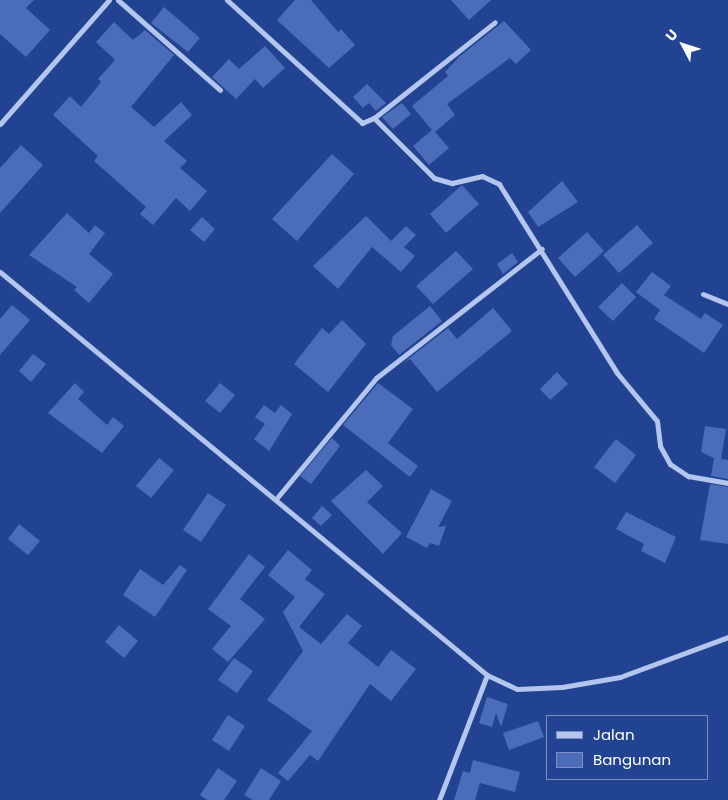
<!DOCTYPE html>
<style>
body{margin:0}
#map{position:relative;width:728px;height:800px;overflow:hidden;background:#224392;font-family:Poppins,sans-serif}
div>[style]{position:absolute}
.building>*{inset:0;background:#4b6cb9}
.minor>*{height:5px;margin:-2.5px;padding:0 2.5px;transform-origin:2.5px;border-radius:2.5px;background:#b4c6ed}
span{translate:-50% -50%;white-space:nowrap;text-align:center;line-height:1.15;-webkit-text-stroke:4px #224392;paint-order:stroke}
.legend{position:absolute;left:546px;top:715px;width:162px;height:65px;box-sizing:border-box;background:#224392;border:1px solid #7a8ebe;margin:0;padding:6px 9px;list-style:none;font-size:15px;color:#fff}
.legend li{display:flex;align-items:center;gap:10px;height:25px}
.legend b{width:25px;border:1px solid #7a8ebe}
.north{position:absolute;left:658px;top:20px;width:50px;height:50px;-webkit-text-stroke:4px #224392;paint-order:stroke;rotate:310deg;font-size:14px;font-weight:700;line-height:20px;text-align:center;color:#fff}
.north::after{content:'';display:block;margin:auto;width:18px;height:22px;background:#fff;clip-path:polygon(50% 0,100% 100%,50% 72%,0 100%)}
</style>
<div id="map">
<div class="building">
<div style="clip-path:polygon(0 0,34px 0,26px 8px,50px 30px,26px 57px,0 34px)"></div>
<div style="clip-path:polygon(295px 0,311px 0,338px 32px,341px 29px,355px 45px,329px 68px,277px 20px)"></div>
<div style="clip-path:polygon(451px 0,491px 0,469px 20px)"></div>
<div style="clip-path:polygon(164px 7px,200px 38px,188px 52px,151px 23px)"></div>
<div style="clip-path:polygon(504px 21px,531px 50px,516px 64px,510px 58px,447px 104px,455px 115px,435px 132px,449px 148px,429px 165px,413px 146px,432px 130px,412px 106px,448px 76px,445px 72px,460px 56px)"></div>
<div style="clip-path:polygon(114px 22px,133px 40px,145px 30px,174px 55px,131px 107px,154px 127px,181px 102px,192px 115px,164px 141px,187px 161px,180px 168px,207px 191px,190px 211px,176px 198px,153px 225px,140px 214px,146px 207px,94px 161px,98px 156px,53px 115px,70px 96px,81px 107px,101px 82px,98px 79px,115px 60px,96px 42px)"></div>
<div style="clip-path:polygon(265px 46px,285px 68px,263px 88px,255px 79px,236px 99px,212px 77px,229px 59px,239px 69px)"></div>
<div style="clip-path:polygon(367px 84px,386px 103px,376px 111px,369px 103px,363px 108px,353px 97px)"></div>
<div style="clip-path:polygon(402px 103px,411px 114px,393px 129px,382px 117px)"></div>
<div style="clip-path:polygon(21px 145px,43px 165px,0 213px,0 168px)"></div>
<div style="clip-path:polygon(332px 154px,354px 174px,297px 241px,272px 219px)"></div>
<div style="clip-path:polygon(562px 181px,578px 202px,538px 227px,528px 212px)"></div>
<div style="clip-path:polygon(462px 185px,479px 204px,446px 233px,430px 214px)"></div>
<div style="clip-path:polygon(67px 213px,89px 233px,95px 225px,105px 233px,89px 254px,113px 274px,89px 303px,74px 290px,77px 287px,29px 255px)"></div>
<div style="clip-path:polygon(366px 216px,391px 241px,406px 226px,416px 235px,404px 247px,415px 256px,401px 272px,372px 247px,338px 289px,313px 266px)"></div>
<div style="clip-path:polygon(202px 217px,215px 229px,204px 242px,190px 230px)"></div>
<div style="clip-path:polygon(637px 225px,653px 243px,619px 273px,603px 255px)"></div>
<div style="clip-path:polygon(587px 232px,604px 251px,575px 277px,558px 258px)"></div>
<div style="clip-path:polygon(456px 251px,473px 269px,433px 304px,416px 286px)"></div>
<div style="clip-path:polygon(512px 253px,518px 262px,503px 274px,497px 264px)"></div>
<div style="clip-path:polygon(652px 272px,671px 286px,664px 295px,701px 319px,705px 313px,723px 325px,704px 353px,654px 319px,660px 310px,636px 292px)"></div>
<div style="clip-path:polygon(622px 283px,636px 297px,613px 321px,598px 307px)"></div>
<div style="clip-path:polygon(12px 305px,30px 320px,0 355px,0 319px)"></div>
<div style="clip-path:polygon(430px 306px,442px 321px,399px 355px,391px 345px,393px 336px)"></div>
<div style="clip-path:polygon(493px 308px,512px 331px,437px 392px,410px 359px,404px 362px,448px 328px,457px 339px)"></div>
<div style="clip-path:polygon(342px 320px,366px 344px,328px 392px,294px 364px,322px 328px,329px 334px)"></div>
<div style="clip-path:polygon(33px 354px,46px 364px,31px 382px,19px 371px)"></div>
<div style="clip-path:polygon(557px 372px,568px 384px,550px 400px,540px 389px)"></div>
<div style="clip-path:polygon(75px 383px,84px 392px,78px 399px,107px 425px,113px 417px,124px 426px,102px 453px,48px 413px)"></div>
<div style="clip-path:polygon(220px 383px,235px 395px,220px 413px,205px 401px)"></div>
<div style="clip-path:polygon(378px 383px,413px 409px,388px 443px,418px 466px,410px 477px,343px 425px)"></div>
<div style="clip-path:polygon(264px 405px,275px 413px,281px 405px,292px 414px,269px 451px,254px 439px,265px 424px,255px 417px)"></div>
<div style="clip-path:polygon(705px 426px,726px 429px,721px 459px,728px 460px,728px 479px,711px 476px,714px 458px,701px 452px)"></div>
<div style="clip-path:polygon(332px 438px,340px 446px,311px 484px,300px 476px)"></div>
<div style="clip-path:polygon(616px 439px,636px 455px,615px 483px,594px 467px)"></div>
<div style="clip-path:polygon(159px 458px,174px 470px,151px 498px,136px 486px)"></div>
<div style="clip-path:polygon(366px 470px,383px 486px,367px 502px,402px 533px,383px 554px,331px 501px)"></div>
<div style="clip-path:polygon(710px 484px,728px 487px,728px 544px,700px 540px)"></div>
<div style="clip-path:polygon(431px 489px,452px 501px,438px 527px,446px 526px,439px 546px,430px 543px,427px 548px,406px 537px)"></div>
<div style="clip-path:polygon(208px 493px,226px 505px,201px 542px,183px 530px)"></div>
<div style="clip-path:polygon(322px 506px,332px 515px,321px 526px,312px 518px)"></div>
<div style="clip-path:polygon(626px 512px,676px 537px,665px 563px,641px 551px,644px 544px,616px 529px)"></div>
<div style="clip-path:polygon(19px 524px,40px 541px,28px 555px,8px 539px)"></div>
<div style="clip-path:polygon(288px 550px,312px 570px,305px 579px,325px 594px,299px 627px,321px 644px,347px 614px,362px 626px,348px 643px,378px 667px,391px 650px,416px 669px,391px 701px,370px 684px,318px 761px,310px 755px,288px 781px,278px 773px,312px 731px,267px 700px,303px 651px,283px 612px,295px 597px,268px 575px)"></div>
<div style="clip-path:polygon(249px 554px,265px 567px,240px 599px,265px 619px,228px 662px,212px 649px,231px 626px,208px 609px)"></div>
<div style="clip-path:polygon(180px 565px,187px 570px,155px 617px,123px 595px,140px 569px,163px 585px)"></div>
<div style="clip-path:polygon(119px 625px,138px 641px,124px 658px,105px 642px)"></div>
<div style="clip-path:polygon(234px 658px,253px 671px,237px 693px,218px 680px)"></div>
<div style="clip-path:polygon(487px 697px,508px 704px,501px 727px,496px 713px,492px 727px,479px 723px)"></div>
<div style="clip-path:polygon(228px 715px,245px 726px,229px 751px,212px 740px)"></div>
<div style="clip-path:polygon(538px 721px,544px 737px,509px 750px,503px 733px)"></div>
<div style="clip-path:polygon(473px 760px,520px 772px,515px 792px,480px 783px,475px 800px,454px 800px,463px 771px,470px 773px)"></div>
<div style="clip-path:polygon(218px 768px,237px 781px,224px 800px,207px 800px,200px 795px)"></div>
<div style="clip-path:polygon(261px 768px,281px 781px,269px 800px,253px 800px,244px 795px)"></div>
</div>
<div class="minor">
<div style="left:118px;top:0;width:136px;rotate:41.4deg"></div>
<div style="left:227px;top:0;width:183px;rotate:42.3deg"></div>
<div style="left:362px;top:123px;width:13px;rotate:-23deg"></div>
<div style="left:374px;top:118px;width:154px;rotate:-38.4deg"></div>
<div style="left:374px;top:118px;width:85px;rotate:45deg"></div>
<div style="left:434px;top:178px;width:19px;rotate:16deg"></div>
<div style="left:452px;top:183px;width:31px;rotate:-13deg"></div>
<div style="left:482px;top:176px;width:19px;rotate:25deg"></div>
<div style="left:499px;top:184px;width:223px;rotate:58deg"></div>
<div style="left:617px;top:373px;width:62px;rotate:50.2deg"></div>
<div style="left:657px;top:421px;width:25px;rotate:83deg"></div>
<div style="left:660px;top:446px;width:21px;rotate:61deg"></div>
<div style="left:670px;top:464px;width:22px;rotate:34deg"></div>
<div style="left:688px;top:476px;width:41px;rotate:9.9deg"></div>
<div style="left:0;top:124px;width:165px;rotate:-48.7deg"></div>
<div style="left:0;top:272px;width:632px;rotate:39.61deg"></div>
<div style="left:487px;top:675px;width:134px;rotate:111deg"></div>
<div style="left:703px;top:294px;width:27px;rotate:22deg"></div>
<div style="left:276px;top:499px;width:157px;rotate:-50.4deg"></div>
<div style="left:376px;top:378px;width:210px;rotate:-37.9deg"></div>
<div style="left:487px;top:675px;width:33px;rotate:25deg"></div>
<div style="left:517px;top:689px;width:45px;rotate:-2.5deg"></div>
<div style="left:562px;top:687px;width:59px;rotate:-9.8deg"></div>
<div style="left:620px;top:677px;width:115px;rotate:-20.3deg"></div>
</div>
<ul class="legend">
<li><b style="height:6px;background:#b4c6ed"></b>Jalan</li>
<li><b style="height:14px;background:#4b6cb9"></b>Bangunan</li>
</ul>
<div class="north">U</div>
</div>
